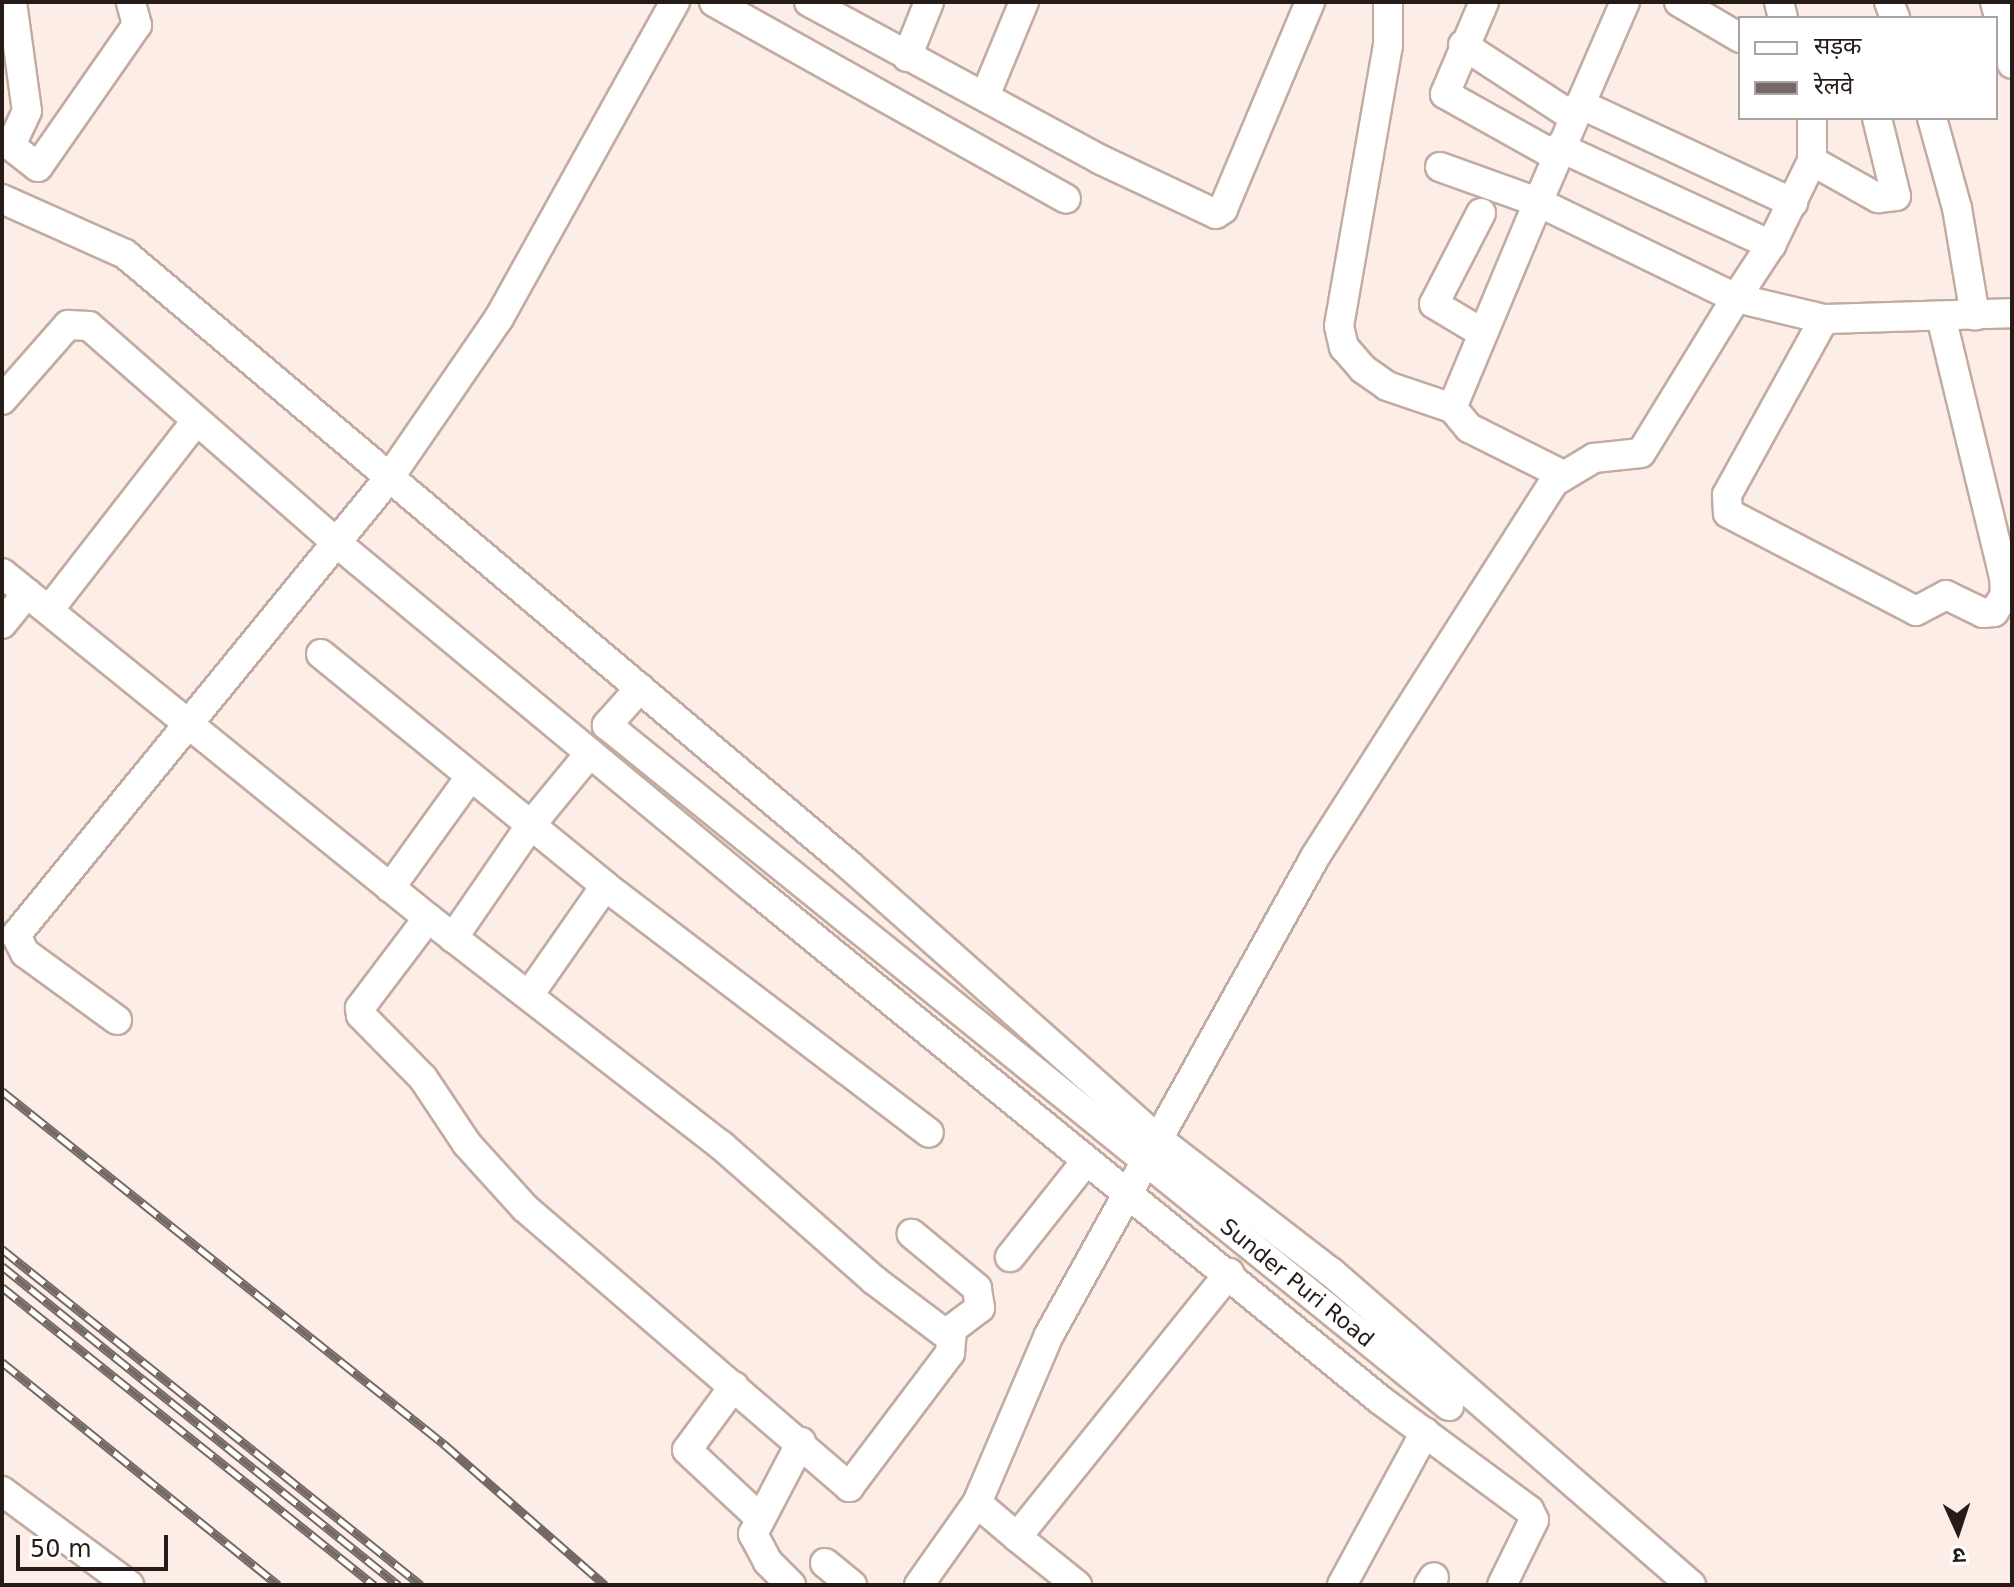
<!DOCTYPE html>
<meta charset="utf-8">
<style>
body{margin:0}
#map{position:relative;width:2014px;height:1587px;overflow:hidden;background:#fcede6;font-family:"DejaVu Sans","Noto Sans Devanagari",sans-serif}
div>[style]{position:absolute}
.roads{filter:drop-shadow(2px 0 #c2aba0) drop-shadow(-2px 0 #c2aba0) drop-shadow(0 2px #c2aba0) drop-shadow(0 -2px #c2aba0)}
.minor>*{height:28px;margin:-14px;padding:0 14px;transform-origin:14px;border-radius:14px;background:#fff}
.rail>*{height:9px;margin-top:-4.5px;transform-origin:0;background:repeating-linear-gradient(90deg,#fff 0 18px,#746964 0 36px);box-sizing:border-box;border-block:2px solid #746964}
span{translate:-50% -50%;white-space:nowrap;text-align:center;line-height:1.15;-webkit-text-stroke:7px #fff;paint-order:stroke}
.street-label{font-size:22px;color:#251c18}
.frame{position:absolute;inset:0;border:4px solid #251c18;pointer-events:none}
.legend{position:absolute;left:1738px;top:16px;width:260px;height:104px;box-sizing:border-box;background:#fff;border:2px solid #a8a4a3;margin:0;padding:10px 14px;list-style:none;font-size:24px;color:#251c18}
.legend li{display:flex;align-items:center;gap:16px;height:40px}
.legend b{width:40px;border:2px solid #a8a4a3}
.north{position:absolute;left:1918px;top:1491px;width:80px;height:80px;-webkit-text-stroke:6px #fff;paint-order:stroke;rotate:177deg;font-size:22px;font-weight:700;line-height:32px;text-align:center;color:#251c18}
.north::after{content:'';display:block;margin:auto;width:28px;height:36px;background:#251c18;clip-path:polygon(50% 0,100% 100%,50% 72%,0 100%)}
.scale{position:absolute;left:16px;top:1535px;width:152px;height:36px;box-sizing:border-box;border:4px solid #251c18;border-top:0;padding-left:10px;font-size:24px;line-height:28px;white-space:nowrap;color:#251c18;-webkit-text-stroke:6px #fff;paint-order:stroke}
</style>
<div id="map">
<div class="roads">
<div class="minor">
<div style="left:12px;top:2px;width:110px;rotate:82.2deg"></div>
<div style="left:27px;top:111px;width:38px;rotate:115deg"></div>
<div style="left:11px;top:146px;width:34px;rotate:38deg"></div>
<div style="left:38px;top:167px;width:173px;rotate:-55.1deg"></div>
<div style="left:137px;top:25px;width:24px;rotate:-105deg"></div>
<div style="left:714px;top:2px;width:403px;rotate:29.2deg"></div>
<div style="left:809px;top:2px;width:330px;rotate:28.4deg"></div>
<div style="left:1099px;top:159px;width:129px;rotate:25.2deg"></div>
<div style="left:1216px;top:214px;width:9px;rotate:-36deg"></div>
<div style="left:1223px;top:209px;width:225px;rotate:-67.2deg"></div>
<div style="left:1388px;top:2px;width:43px;rotate:90deg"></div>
<div style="left:1388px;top:45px;width:285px;rotate:99.9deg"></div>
<div style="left:1339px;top:326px;width:22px;rotate:77deg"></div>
<div style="left:1344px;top:347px;width:29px;rotate:49deg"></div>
<div style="left:1363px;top:369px;width:29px;rotate:35deg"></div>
<div style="left:1387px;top:386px;width:69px;rotate:18.7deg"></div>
<div style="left:1484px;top:2px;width:100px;rotate:113deg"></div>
<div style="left:1445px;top:94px;width:127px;rotate:29.2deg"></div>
<div style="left:1679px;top:2px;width:71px;rotate:30.5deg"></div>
<div style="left:1779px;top:2px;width:16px;rotate:76deg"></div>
<div style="left:1889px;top:2px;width:17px;rotate:69deg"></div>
<div style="left:1995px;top:2px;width:64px;rotate:74.7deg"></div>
<div style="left:1463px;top:45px;width:130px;rotate:33.1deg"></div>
<div style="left:907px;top:57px;width:59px;rotate:-68.2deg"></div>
<div style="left:985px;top:96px;width:102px;rotate:-67.5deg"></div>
<div style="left:1580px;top:104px;width:235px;rotate:24.9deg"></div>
<div style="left:1932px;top:118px;width:93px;rotate:74.5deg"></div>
<div style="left:1957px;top:208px;width:109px;rotate:80.5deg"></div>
<div style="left:1559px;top:147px;width:234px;rotate:24.8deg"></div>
<div style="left:1812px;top:161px;width:76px;rotate:29.3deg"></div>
<div style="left:1878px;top:198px;width:18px;rotate:-6deg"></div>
<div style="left:1896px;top:196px;width:80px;rotate:-103.7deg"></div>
<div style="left:1440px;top:167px;width:104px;rotate:19.7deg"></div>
<div style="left:1538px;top:202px;width:218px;rotate:-66.5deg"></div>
<div style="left:2px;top:199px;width:135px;rotate:24.1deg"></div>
<div style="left:125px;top:254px;width:947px;rotate:40.16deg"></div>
<div style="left:849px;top:865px;width:413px;rotate:41.6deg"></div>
<div style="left:1158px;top:1139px;width:218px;rotate:37.6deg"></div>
<div style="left:1331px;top:1272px;width:477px;rotate:41deg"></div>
<div style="left:1481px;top:213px;width:102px;rotate:117.3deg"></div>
<div style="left:1434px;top:304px;width:55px;rotate:30.8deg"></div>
<div style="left:1824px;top:319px;width:201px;rotate:118.9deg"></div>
<div style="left:1727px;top:495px;width:18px;rotate:87deg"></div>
<div style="left:1728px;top:513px;width:212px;rotate:27.5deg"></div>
<div style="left:1916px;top:611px;width:34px;rotate:-28deg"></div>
<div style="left:1946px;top:595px;width:41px;rotate:25.9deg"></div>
<div style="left:1983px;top:613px;width:11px;rotate:-5deg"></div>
<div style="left:1994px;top:612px;width:20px;rotate:-57deg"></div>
<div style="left:2005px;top:595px;width:18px;rotate:-93deg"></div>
<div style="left:2004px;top:577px;width:268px;rotate:-103.6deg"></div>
<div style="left:2px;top:400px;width:100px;rotate:-48.7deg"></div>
<div style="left:68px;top:325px;width:21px;rotate:3deg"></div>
<div style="left:89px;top:326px;width:331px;rotate:41.2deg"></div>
<div style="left:338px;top:544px;width:540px;rotate:39.67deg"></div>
<div style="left:754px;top:889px;width:807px;rotate:39.21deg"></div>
<div style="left:1379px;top:1399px;width:187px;rotate:36.5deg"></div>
<div style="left:1529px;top:1510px;width:11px;rotate:63deg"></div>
<div style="left:1534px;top:1520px;width:72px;rotate:116.2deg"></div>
<div style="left:1561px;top:474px;width:103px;rotate:-153.4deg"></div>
<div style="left:1469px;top:428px;width:26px;rotate:-130deg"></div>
<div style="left:1452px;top:408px;width:223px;rotate:-67.3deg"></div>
<div style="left:1538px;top:202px;width:220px;rotate:25.9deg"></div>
<div style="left:1736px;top:298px;width:64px;rotate:-56.6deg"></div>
<div style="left:1771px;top:245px;width:93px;rotate:-64deg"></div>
<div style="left:1812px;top:161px;width:43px;rotate:-90deg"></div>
<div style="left:2px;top:573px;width:548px;rotate:39deg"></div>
<div style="left:428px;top:918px;width:371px;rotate:37.8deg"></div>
<div style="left:721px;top:1145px;width:204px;rotate:41.4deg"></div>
<div style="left:874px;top:1280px;width:96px;rotate:37deg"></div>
<div style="left:49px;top:610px;width:239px;rotate:-52.1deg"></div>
<div style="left:2px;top:624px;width:40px;rotate:-51deg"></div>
<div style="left:321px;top:654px;width:367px;rotate:39.2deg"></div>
<div style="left:605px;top:886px;width:407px;rotate:37.3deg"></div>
<div style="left:640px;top:688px;width:50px;rotate:131.7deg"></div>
<div style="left:607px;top:725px;width:1083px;rotate:38.97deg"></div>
<div style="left:390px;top:888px;width:137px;rotate:-54.2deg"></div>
<div style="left:428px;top:918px;width:113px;rotate:127.1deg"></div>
<div style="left:360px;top:1008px;width:7px;rotate:82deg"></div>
<div style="left:361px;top:1015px;width:88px;rotate:45.5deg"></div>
<div style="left:423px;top:1078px;width:79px;rotate:56.3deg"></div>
<div style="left:467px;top:1144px;width:86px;rotate:47.8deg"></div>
<div style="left:525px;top:1208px;width:428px;rotate:40.7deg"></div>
<div style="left:849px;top:1487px;width:168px;rotate:-53deg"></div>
<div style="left:950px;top:1353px;width:24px;rotate:-85deg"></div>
<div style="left:952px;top:1329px;width:35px;rotate:-37deg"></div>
<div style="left:980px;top:1308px;width:20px;rotate:-99deg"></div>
<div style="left:977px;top:1288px;width:85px;rotate:-140.3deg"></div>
<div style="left:453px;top:938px;width:136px;rotate:-55.5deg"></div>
<div style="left:530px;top:826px;width:94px;rotate:-50.6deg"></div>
<div style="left:529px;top:995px;width:133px;rotate:-55.1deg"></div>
<div style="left:117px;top:1020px;width:114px;rotate:-143.9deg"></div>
<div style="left:25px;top:953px;width:20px;rotate:-117deg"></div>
<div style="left:16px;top:935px;width:590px;rotate:-50.78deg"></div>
<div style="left:389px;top:478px;width:194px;rotate:-55.5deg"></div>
<div style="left:499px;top:318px;width:362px;rotate:-60.9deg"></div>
<div style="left:1010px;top:1257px;width:122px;rotate:-51.6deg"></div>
<div style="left:734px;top:1386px;width:79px;rotate:126.3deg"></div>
<div style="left:687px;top:1450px;width:100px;rotate:43deg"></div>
<div style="left:2px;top:1491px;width:158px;rotate:36.5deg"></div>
<div style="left:977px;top:1503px;width:52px;rotate:40.4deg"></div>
<div style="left:1017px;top:1537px;width:339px;rotate:-51.2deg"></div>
<div style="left:1017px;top:1537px;width:77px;rotate:38.7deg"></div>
<div style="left:825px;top:1563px;width:35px;rotate:39deg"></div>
<div style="left:791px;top:1585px;width:33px;rotate:-135deg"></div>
<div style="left:768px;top:1562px;width:32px;rotate:-118deg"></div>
<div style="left:753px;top:1534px;width:104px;rotate:-62.4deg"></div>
<div style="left:919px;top:1585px;width:100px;rotate:-54.7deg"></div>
<div style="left:977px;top:1503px;width:183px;rotate:-66.8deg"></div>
<div style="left:1049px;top:1335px;width:547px;rotate:-60.9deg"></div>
<div style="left:1315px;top:857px;width:445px;rotate:-57.5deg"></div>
<div style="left:1554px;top:482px;width:47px;rotate:-31deg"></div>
<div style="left:1594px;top:458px;width:47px;rotate:-6.1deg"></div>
<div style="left:1641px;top:453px;width:182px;rotate:-58.5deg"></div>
<div style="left:1736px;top:298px;width:90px;rotate:13.4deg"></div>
<div style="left:1824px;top:319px;width:188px;rotate:-1.8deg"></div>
<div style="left:1342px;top:1585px;width:174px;rotate:-61.5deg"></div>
<div style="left:1429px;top:1585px;width:9px;rotate:-58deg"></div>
</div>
</div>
<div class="rail">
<div style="left:2px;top:1091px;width:566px;rotate:38.61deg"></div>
<div style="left:444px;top:1444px;width:214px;rotate:41.2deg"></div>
<div style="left:2px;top:1249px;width:537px;rotate:38.73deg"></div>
<div style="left:2px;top:1266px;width:509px;rotate:38.85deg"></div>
<div style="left:2px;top:1287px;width:477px;rotate:38.7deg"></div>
<div style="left:2px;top:1362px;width:355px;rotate:38.9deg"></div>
</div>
<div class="street-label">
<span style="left:1297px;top:1283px;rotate:39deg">Sunder Puri Road</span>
</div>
<div class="frame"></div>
<ul class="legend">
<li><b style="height:10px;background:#fff"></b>सड़क</li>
<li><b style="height:10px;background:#746964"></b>रेलवे</li>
</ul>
<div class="north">उ</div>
<div class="scale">50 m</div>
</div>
